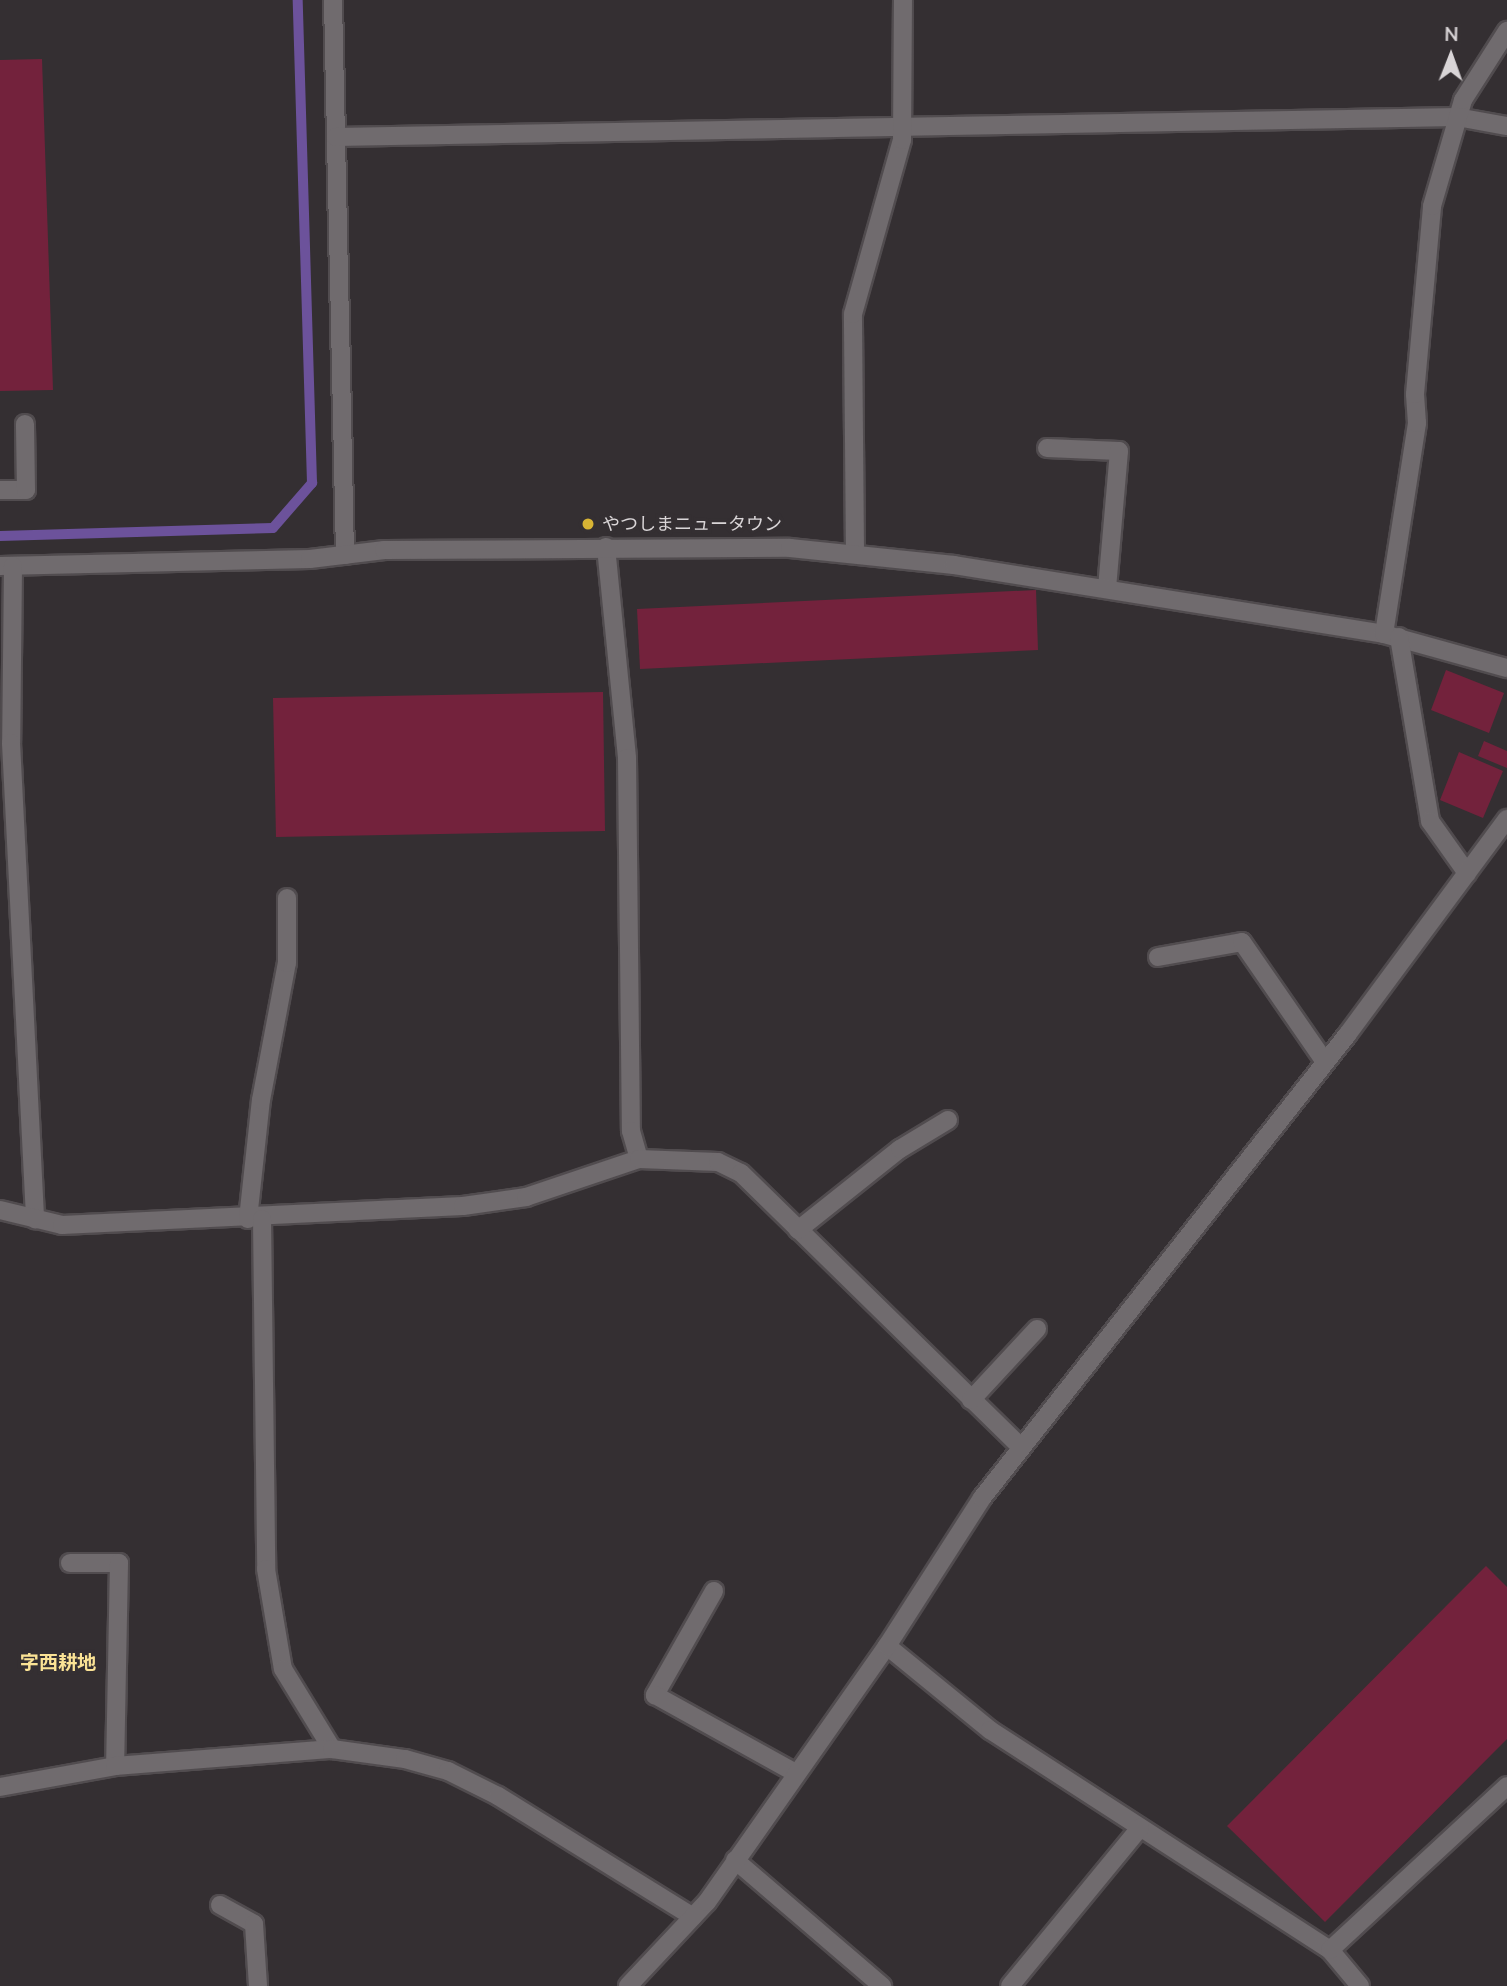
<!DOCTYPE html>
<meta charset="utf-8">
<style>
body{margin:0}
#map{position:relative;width:1507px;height:1986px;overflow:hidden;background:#342f32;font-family:"Nunito Sans","Noto Sans JP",sans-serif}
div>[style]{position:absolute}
.stream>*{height:10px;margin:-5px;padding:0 5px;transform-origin:5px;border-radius:5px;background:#6c529b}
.building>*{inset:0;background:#73223c}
.roads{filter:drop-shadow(2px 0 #514c4f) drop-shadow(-2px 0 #514c4f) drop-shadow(0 2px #514c4f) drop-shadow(0 -2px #514c4f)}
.minor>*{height:18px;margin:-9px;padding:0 9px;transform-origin:9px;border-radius:9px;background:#706b6e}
.dots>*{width:19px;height:19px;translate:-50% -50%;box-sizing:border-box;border:4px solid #342f32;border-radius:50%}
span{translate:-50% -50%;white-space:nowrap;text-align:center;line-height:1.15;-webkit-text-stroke:7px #342f32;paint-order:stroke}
.poi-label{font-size:18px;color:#d9d5d7}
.left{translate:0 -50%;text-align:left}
.neighbourhood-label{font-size:19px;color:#fbe395;font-weight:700}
.north{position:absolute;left:1416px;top:21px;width:70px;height:70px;-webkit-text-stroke:5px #342f32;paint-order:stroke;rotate:1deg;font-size:19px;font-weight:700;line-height:28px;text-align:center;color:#d9d5d7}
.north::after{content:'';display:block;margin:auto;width:24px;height:32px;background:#d9d5d7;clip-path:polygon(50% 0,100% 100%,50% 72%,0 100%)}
</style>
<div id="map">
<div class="stream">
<div style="left:0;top:536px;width:273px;rotate:-1.7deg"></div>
<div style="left:273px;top:528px;width:60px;rotate:-49.1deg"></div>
<div style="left:312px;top:483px;width:483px;rotate:-91.7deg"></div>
</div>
<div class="building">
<div style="clip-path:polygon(42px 59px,53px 390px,0 391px,0 60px)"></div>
<div style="clip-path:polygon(1036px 590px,1038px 650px,640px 669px,637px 609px)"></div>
<div style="clip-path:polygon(1446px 670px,1504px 693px,1489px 733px,1431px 710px)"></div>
<div style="clip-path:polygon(603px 692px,605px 831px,276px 837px,273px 698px)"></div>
<div style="clip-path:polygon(1484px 741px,1507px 751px,1507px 768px,1478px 756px)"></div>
<div style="clip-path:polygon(1459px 752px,1503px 771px,1483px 818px,1440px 800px)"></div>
<div style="clip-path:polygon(1486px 1566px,1507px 1587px,1507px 1739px,1325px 1922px,1227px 1826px)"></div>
</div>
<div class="roads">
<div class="minor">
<div style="left:333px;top:0;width:555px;rotate:88.76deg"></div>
<div style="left:336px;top:137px;width:1121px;rotate:-1.02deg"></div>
<div style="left:1457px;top:117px;width:51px;rotate:10.2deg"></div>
<div style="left:1047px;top:448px;width:72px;rotate:2.4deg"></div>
<div style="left:1119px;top:451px;width:138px;rotate:95deg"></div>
<div style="left:0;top:490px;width:26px"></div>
<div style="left:26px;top:490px;width:66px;rotate:-90.9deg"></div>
<div style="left:606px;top:547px;width:212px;rotate:84.3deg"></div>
<div style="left:627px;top:758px;width:373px;rotate:89.4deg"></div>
<div style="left:631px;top:1131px;width:29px;rotate:74deg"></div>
<div style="left:855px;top:553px;width:239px;rotate:-90.5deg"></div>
<div style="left:853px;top:314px;width:181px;rotate:-74.3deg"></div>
<div style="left:902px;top:140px;width:140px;rotate:-89.6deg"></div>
<div style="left:0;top:566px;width:310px;rotate:-1.3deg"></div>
<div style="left:310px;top:559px;width:75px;rotate:-6.9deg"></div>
<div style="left:384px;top:550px;width:406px;rotate:-0.3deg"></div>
<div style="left:790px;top:548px;width:165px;rotate:5.9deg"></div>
<div style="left:954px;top:565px;width:436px;rotate:9.1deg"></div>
<div style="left:1384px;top:634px;width:128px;rotate:15.5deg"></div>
<div style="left:13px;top:566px;width:177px;rotate:90.6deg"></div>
<div style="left:11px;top:743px;width:477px;rotate:87.1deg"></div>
<div style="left:1384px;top:634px;width:214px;rotate:-81.1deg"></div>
<div style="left:1417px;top:423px;width:29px;rotate:-94deg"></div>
<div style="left:1415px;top:394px;width:189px;rotate:-84.8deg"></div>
<div style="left:1432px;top:206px;width:110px;rotate:-73.7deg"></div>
<div style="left:1463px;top:100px;width:82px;rotate:-57.5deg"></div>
<div style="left:1399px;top:637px;width:187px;rotate:80.4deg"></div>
<div style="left:1430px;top:821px;width:64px;rotate:54.6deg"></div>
<div style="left:1158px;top:957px;width:85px;rotate:-10.1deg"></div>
<div style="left:1242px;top:942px;width:146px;rotate:55.3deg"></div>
<div style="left:0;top:1210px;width:64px;rotate:13.6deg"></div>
<div style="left:62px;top:1225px;width:401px;rotate:-2.7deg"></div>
<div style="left:463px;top:1206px;width:64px;rotate:-8.1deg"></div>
<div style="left:526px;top:1197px;width:119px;rotate:-18.6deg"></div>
<div style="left:639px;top:1159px;width:79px;rotate:2.2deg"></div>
<div style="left:718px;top:1162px;width:25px;rotate:26deg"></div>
<div style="left:741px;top:1173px;width:392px;rotate:44.4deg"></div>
<div style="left:248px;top:1219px;width:120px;rotate:-83.8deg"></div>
<div style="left:261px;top:1100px;width:139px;rotate:-79.3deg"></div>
<div style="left:287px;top:963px;width:65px;rotate:-90deg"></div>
<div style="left:262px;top:1219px;width:350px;rotate:89.3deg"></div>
<div style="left:266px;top:1569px;width:101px;rotate:80.4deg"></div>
<div style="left:283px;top:1669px;width:94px;rotate:58.5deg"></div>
<div style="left:798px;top:1230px;width:130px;rotate:-38.5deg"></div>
<div style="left:900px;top:1149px;width:56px;rotate:-31.1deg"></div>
<div style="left:971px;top:1400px;width:97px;rotate:-47.1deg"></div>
<div style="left:70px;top:1563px;width:49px"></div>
<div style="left:119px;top:1563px;width:203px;rotate:91.1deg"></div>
<div style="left:714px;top:1591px;width:120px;rotate:119.6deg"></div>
<div style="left:655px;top:1695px;width:161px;rotate:29deg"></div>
<div style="left:887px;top:1646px;width:133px;rotate:39.2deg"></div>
<div style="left:990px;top:1730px;width:405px;rotate:32.9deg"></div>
<div style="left:1330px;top:1950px;width:47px;rotate:50.2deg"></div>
<div style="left:0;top:1787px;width:117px;rotate:-10.3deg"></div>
<div style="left:115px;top:1766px;width:218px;rotate:-4.5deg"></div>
<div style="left:332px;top:1749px;width:74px;rotate:7.8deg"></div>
<div style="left:405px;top:1759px;width:45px;rotate:15.6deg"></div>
<div style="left:448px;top:1771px;width:56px;rotate:26.6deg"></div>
<div style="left:498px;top:1796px;width:229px;rotate:31.8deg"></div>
<div style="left:735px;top:1860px;width:194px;rotate:40.6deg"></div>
<div style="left:220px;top:1905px;width:39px;rotate:29deg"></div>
<div style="left:254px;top:1924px;width:62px;rotate:86.3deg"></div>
<div style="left:1330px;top:1950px;width:241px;rotate:-42.8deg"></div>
<div style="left:628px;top:1986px;width:115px;rotate:-46.8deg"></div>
<div style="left:707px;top:1902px;width:313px;rotate:-54.9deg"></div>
<div style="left:887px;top:1646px;width:176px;rotate:-57.3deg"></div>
<div style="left:982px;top:1498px;width:590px;rotate:-51.75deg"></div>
<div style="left:1347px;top:1035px;width:269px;rotate:-53.5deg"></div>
<div style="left:1010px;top:1986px;width:205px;rotate:-50.6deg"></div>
</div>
</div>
<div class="dots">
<div style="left:588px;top:524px;background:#d8b434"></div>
</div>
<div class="poi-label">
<span class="left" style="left:602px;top:524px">やつしまニュータウン</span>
</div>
<div class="neighbourhood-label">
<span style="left:58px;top:1664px">字西耕地</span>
</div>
<div class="north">N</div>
</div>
